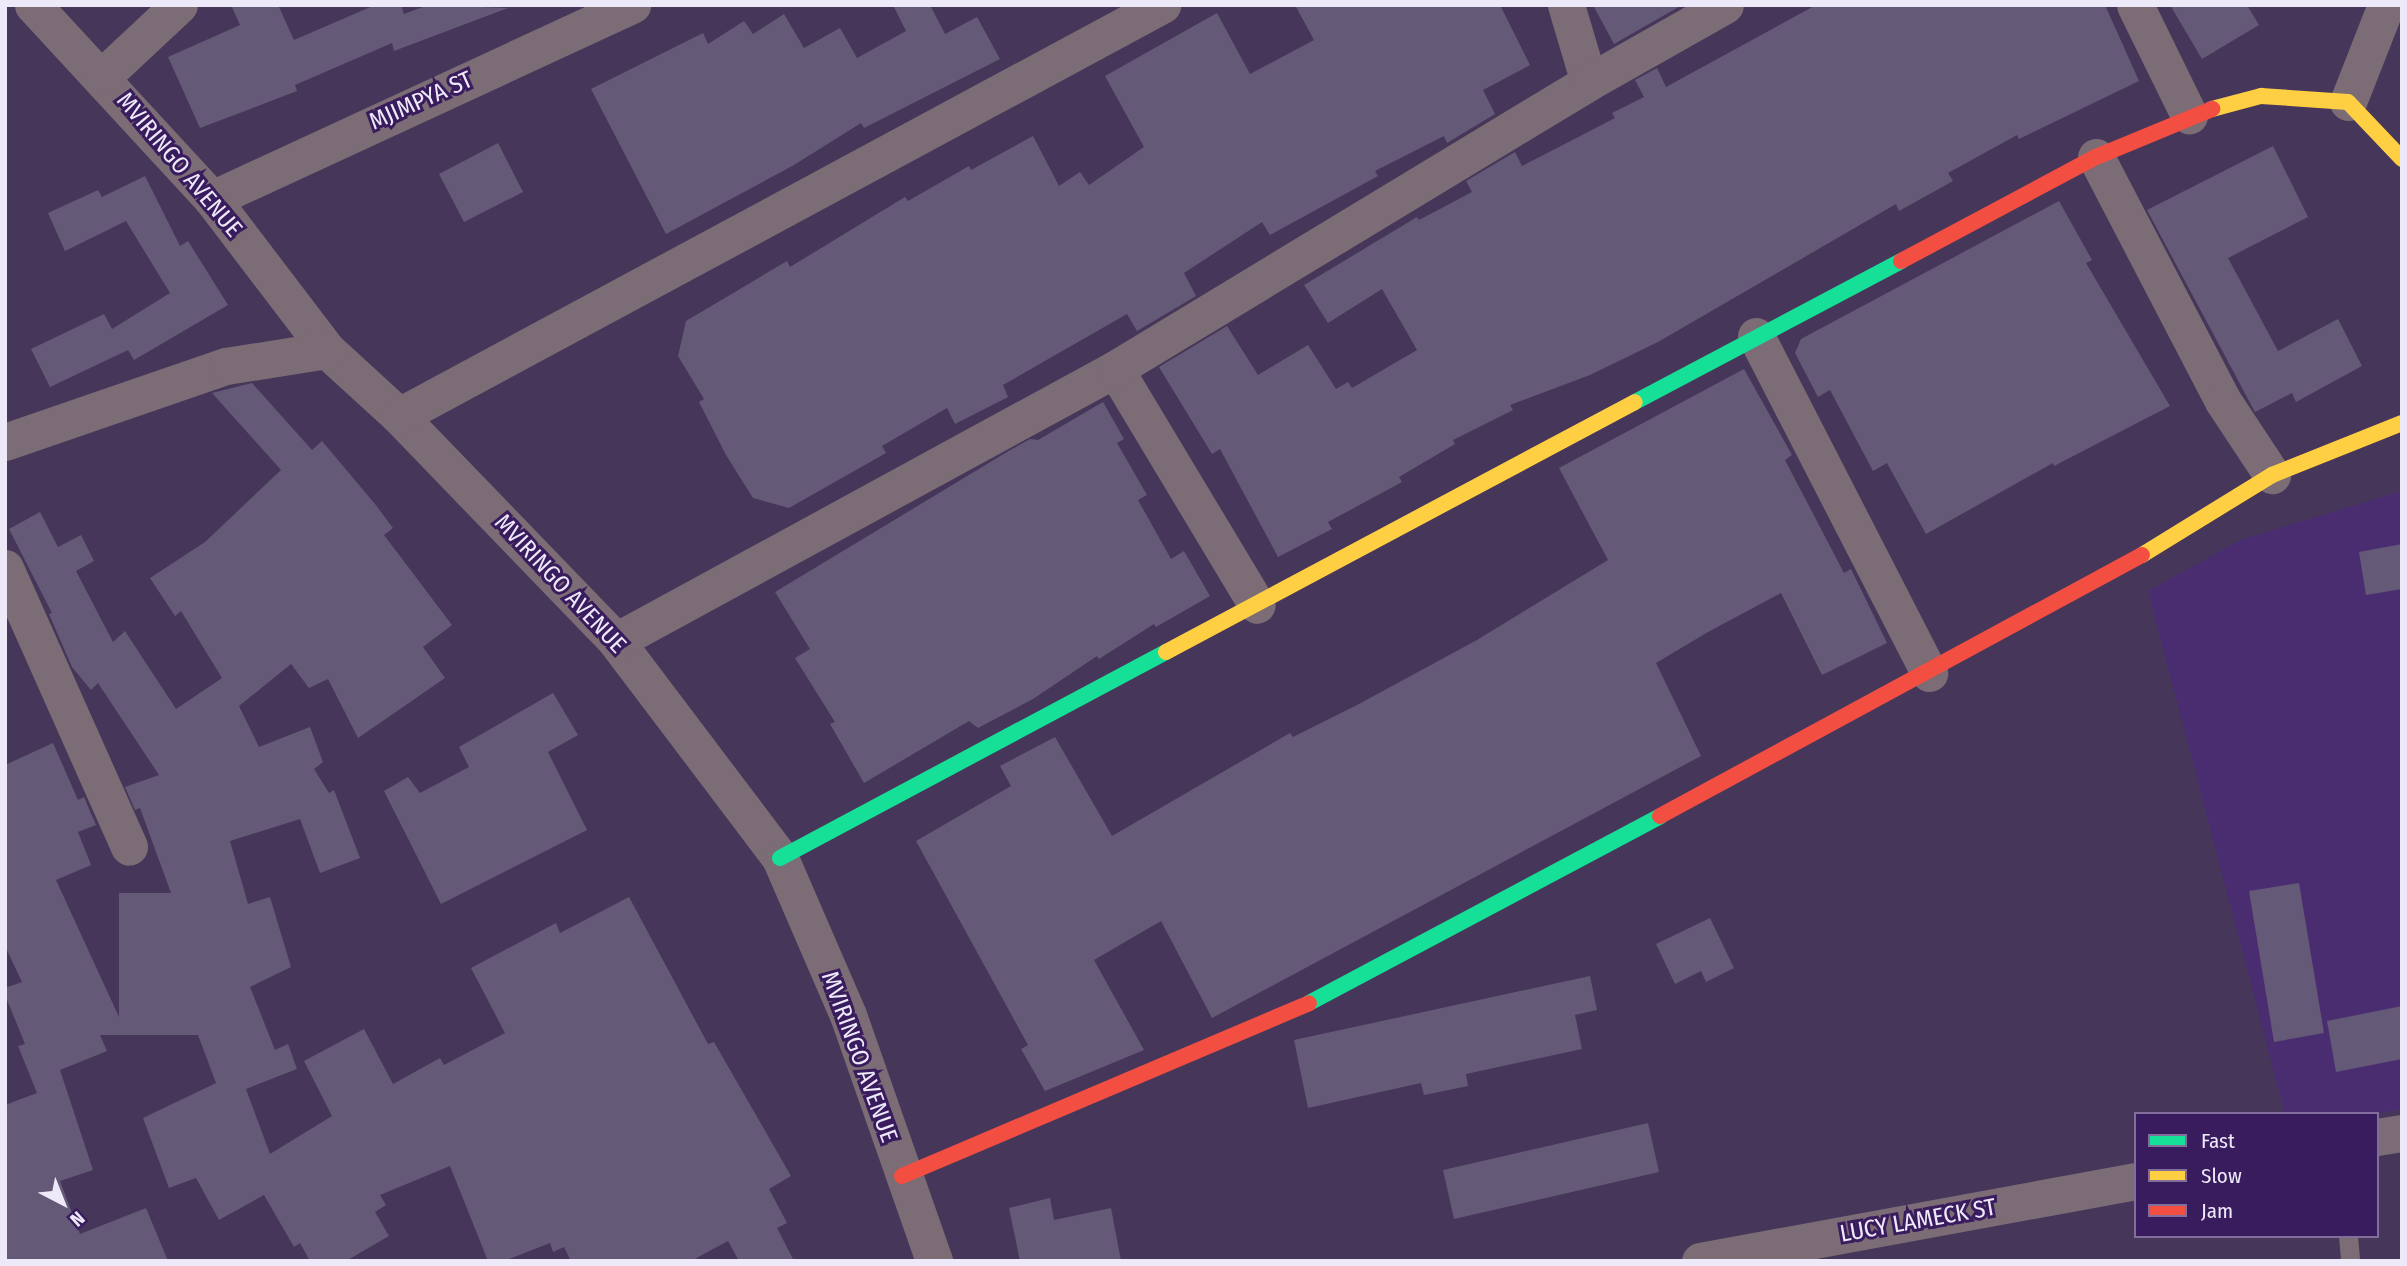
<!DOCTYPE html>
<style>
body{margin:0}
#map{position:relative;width:2407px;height:1266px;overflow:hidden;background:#46375a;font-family:"Fira Sans Condensed",sans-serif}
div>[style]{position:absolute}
.built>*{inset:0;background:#4a2d71}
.building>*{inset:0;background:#645976}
.lane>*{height:19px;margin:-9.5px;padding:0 9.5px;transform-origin:9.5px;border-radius:9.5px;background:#7c6c75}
.street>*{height:37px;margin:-18.5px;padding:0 18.5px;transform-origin:18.5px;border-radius:18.5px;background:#7c6c75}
.fast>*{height:16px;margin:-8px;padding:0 8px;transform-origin:8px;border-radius:8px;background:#16e098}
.slow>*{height:16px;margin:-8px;padding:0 8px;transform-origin:8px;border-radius:8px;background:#ffcf43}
.jam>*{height:16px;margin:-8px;padding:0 8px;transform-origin:8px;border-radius:8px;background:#f24e42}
span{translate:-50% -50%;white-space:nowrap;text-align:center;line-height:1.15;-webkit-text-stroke:6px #391c5d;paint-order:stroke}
.street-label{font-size:24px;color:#eee9f9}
.frame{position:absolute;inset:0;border:7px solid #eee9f9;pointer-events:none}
.legend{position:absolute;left:2134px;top:1112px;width:245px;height:126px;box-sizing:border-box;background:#391c5d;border:2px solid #816e9b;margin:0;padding:9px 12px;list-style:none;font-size:21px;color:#eee9f9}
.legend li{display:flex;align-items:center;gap:14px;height:35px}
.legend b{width:35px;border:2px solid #816e9b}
.north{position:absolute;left:28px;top:1168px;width:70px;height:70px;-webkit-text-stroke:5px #391c5d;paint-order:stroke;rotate:138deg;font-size:19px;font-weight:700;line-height:28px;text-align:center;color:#eee9f9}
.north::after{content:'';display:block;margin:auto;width:24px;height:32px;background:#eee9f9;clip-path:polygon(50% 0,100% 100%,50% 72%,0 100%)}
</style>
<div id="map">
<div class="built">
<div style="clip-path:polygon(2402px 491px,2402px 1109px,2376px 1114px,2285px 1114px,2148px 591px,2240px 540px)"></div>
</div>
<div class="building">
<div style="clip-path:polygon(231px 5px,278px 5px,294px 40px,375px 5px,401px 5px,404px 14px,428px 5px,508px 8px,394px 51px,392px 43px,295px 85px,297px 91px,200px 128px,168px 57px,240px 25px)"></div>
<div style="clip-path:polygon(893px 5px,930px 5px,945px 34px,977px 17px,1000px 59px,864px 128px,861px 123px,794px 165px,666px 234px,591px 89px,703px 33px,708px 44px,744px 21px,753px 34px,784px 14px,804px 48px,840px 28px,857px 58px,906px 31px)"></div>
<div style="clip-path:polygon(1295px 5px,1500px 5px,1530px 65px,1483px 90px,1495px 114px,1447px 143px,1444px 136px,1375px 171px,1378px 176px,1270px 235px,1262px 222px,1184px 273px,1196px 296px,1137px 331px,1127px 314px,1003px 385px,1008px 397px,955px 424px,947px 408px,882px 446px,886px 453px,789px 508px,753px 498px,726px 455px,699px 402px,704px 399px,678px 356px,686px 321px,787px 261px,790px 267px,905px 197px,908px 201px,969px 166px,971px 170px,1033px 136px,1059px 186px,1080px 172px,1089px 185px,1144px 147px,1105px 76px,1217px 13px,1250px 74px,1314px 40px)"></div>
<div style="clip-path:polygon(1593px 5px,1682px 5px,1614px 44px)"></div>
<div style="clip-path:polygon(1816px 5px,2105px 5px,2139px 81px,2019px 139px,2017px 135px,1948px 173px,1953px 181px,1899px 211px,1896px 204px,1658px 342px,1590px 375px,1510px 405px,1513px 410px,1453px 440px,1455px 444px,1399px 477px,1402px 482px,1328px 522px,1332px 529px,1278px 557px,1220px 449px,1212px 454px,1159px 367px,1227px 326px,1258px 375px,1308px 345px,1336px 389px,1348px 382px,1352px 388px,1417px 350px,1382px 289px,1328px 323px,1304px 285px,1417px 217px,1419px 220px,1472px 192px,1466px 181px,1515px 152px,1522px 166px,1615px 118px,1612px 113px,1644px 97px,1635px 80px,1657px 68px,1666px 87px)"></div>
<div style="clip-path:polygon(2170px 5px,2247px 5px,2259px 25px,2202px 59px)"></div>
<div style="clip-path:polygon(498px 143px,523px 192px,464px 222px,439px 174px)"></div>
<div style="clip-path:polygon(2273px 146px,2308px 217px,2228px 258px,2278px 351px,2338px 319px,2362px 366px,2296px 402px,2292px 393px,2255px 412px,2147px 210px)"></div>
<div style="clip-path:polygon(145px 176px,180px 246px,188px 241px,228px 305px,134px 360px,128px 350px,50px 387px,31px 349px,104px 314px,112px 329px,170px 293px,126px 221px,65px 251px,48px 213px,98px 190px,102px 197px)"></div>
<div style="clip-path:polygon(2059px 201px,2092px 260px,2086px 263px,2170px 406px,2054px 466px,2053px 463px,1926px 534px,1887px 463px,1873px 471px,1830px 390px,1818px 397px,1795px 353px,1801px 339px)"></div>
<div style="clip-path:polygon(1744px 369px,1792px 455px,1785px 460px,1844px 573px,1851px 569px,1887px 643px,1822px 675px,1781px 593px,1708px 632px,1656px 663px,1701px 756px,1212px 1018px,1161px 921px,1094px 960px,1144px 1050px,1045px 1091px,1021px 1049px,1028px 1045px,916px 841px,1011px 786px,1000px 766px,1055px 737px,1112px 836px,1290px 733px,1293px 737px,1357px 705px,1477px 640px,1608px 560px,1559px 468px)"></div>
<div style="clip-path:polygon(252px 383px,312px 450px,322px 441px,375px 504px,393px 528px,384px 535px,452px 625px,423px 647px,445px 678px,358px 738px,328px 679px,309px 688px,291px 664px,239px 706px,259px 747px,310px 727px,323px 762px,314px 769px,329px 793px,334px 790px,360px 858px,320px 873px,300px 819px,230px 841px,248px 904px,270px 897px,291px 967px,250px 987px,275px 1050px,288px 1044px,297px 1069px,246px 1089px,270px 1154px,332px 1116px,304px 1061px,364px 1029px,393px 1084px,440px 1058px,444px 1065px,505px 1033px,471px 968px,556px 923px,560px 933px,629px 897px,708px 1044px,714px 1042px,791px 1176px,769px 1189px,787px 1223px,777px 1228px,794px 1261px,739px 1261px,728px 1241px,691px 1261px,571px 1261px,564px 1247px,553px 1252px,550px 1243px,504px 1261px,488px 1261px,450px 1166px,380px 1195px,386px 1205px,375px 1212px,389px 1236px,346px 1261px,310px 1261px,300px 1243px,294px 1247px,264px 1195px,219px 1220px,196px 1178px,169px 1188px,143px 1118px,216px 1083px,198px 1035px,100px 1035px,107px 1051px,60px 1070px,93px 1170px,60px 1181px,80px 1234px,146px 1208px,168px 1261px,5px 1261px,5px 1105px,37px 1093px,18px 1046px,25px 1044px,5px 995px,5px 988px,22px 982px,5px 946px,5px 765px,53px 743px,78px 800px,84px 797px,96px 825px,78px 832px,91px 865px,56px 880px,119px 1017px,119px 893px,171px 893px,140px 808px,135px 810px,125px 787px,159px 775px,98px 683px,91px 690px,72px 667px,49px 614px,52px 613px,9px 529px,40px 512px,58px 547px,81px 535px,94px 561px,76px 571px,113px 642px,125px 631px,176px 709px,222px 678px,181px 611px,175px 616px,150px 578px,205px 542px,281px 470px,212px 393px)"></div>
<div style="clip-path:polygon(1103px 402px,1124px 439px,1117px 443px,1147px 495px,1138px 500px,1171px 559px,1184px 551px,1210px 596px,1156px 627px,1154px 624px,1099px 659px,1097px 656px,1033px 699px,978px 728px,969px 721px,864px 783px,830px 724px,835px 722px,795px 658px,810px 649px,775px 592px,1007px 452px,1030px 439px,1038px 440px)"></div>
<div style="clip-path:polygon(2402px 544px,2402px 589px,2366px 595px,2359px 552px)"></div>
<div style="clip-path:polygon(553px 693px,578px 735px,548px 752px,587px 830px,441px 904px,384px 791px,408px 777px,420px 793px,469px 767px,459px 747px)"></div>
<div style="clip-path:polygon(2299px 883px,2324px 1033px,2274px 1042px,2249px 891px)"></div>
<div style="clip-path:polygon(1710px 918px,1734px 968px,1706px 982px,1701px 971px,1675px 984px,1656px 944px)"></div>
<div style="clip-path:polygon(1590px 976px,1597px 1010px,1575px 1015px,1582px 1049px,1466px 1074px,1468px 1086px,1424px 1095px,1421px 1083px,1308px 1108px,1294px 1040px)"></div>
<div style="clip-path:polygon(2402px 1006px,2402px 1059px,2336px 1072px,2327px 1021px)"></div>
<div style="clip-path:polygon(1648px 1123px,1659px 1172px,1454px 1219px,1443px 1170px)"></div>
<div style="clip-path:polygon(1050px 1198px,1054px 1220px,1111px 1208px,1121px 1261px,1020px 1261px,1009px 1208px)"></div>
</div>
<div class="lane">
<div style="left:2348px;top:1236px;width:25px;rotate:85deg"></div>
</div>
<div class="street">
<div style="left:33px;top:5px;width:264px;rotate:47.3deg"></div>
<div style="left:212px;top:199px;width:190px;rotate:52.7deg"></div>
<div style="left:327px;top:350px;width:98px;rotate:42.5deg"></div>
<div style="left:399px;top:416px;width:313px;rotate:46deg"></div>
<div style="left:616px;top:641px;width:272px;rotate:52.9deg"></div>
<div style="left:780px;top:858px;width:171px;rotate:66.6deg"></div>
<div style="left:848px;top:1015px;width:261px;rotate:70.7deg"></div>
<div style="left:1566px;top:5px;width:80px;rotate:73.4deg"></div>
<div style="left:2135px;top:5px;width:123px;rotate:63.9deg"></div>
<div style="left:103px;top:76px;width:104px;rotate:-43.1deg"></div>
<div style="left:2348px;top:102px;width:104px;rotate:-68.6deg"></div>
<div style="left:2096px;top:157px;width:275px;rotate:62.5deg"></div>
<div style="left:2223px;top:401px;width:89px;rotate:56.5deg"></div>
<div style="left:212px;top:199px;width:463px;rotate:-24.8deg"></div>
<div style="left:1756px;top:336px;width:379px;rotate:62.8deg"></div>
<div style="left:1115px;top:369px;width:275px;rotate:59deg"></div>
<div style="left:399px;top:416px;width:867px;rotate:-28.31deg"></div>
<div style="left:5px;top:442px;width:234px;rotate:-19deg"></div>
<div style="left:226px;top:366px;width:102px;rotate:-9deg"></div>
<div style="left:5px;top:568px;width:305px;rotate:66deg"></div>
<div style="left:616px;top:641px;width:568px;rotate:-28.59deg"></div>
<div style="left:1115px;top:369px;width:554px;rotate:-31.19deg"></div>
<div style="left:1589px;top:82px;width:156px;rotate:-29.5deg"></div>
<div style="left:2377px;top:1137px;width:25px;rotate:-9deg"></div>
<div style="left:1700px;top:1261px;width:443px;rotate:-10.4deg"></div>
</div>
<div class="fast">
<div style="left:1635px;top:402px;width:301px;rotate:-27.9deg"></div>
<div style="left:780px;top:858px;width:438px;rotate:-28.1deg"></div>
<div style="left:1309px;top:1003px;width:398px;rotate:-28deg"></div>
</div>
<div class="slow">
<div style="left:2212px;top:109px;width:51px;rotate:-14.9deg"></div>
<div style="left:2261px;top:96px;width:87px;rotate:3.9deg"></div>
<div style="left:2348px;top:102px;width:79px;rotate:46.5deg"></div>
<div style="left:2142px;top:555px;width:153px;rotate:-31.6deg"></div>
<div style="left:2272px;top:475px;width:140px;rotate:-21.8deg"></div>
<div style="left:1166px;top:652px;width:531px;rotate:-28.06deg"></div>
</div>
<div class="jam">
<div style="left:1901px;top:261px;width:221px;rotate:-28.1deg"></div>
<div style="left:2096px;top:157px;width:126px;rotate:-22.5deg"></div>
<div style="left:1660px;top:816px;width:548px;rotate:-28.44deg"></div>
<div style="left:902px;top:1176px;width:442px;rotate:-23deg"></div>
</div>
<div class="street-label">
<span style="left:421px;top:101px;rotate:-24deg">MJIMPYA ST</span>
<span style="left:179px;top:165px;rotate:50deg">MVIRINGO AVENUE</span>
<span style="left:560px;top:584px;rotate:47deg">MVIRINGO AVENUE</span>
<span style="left:859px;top:1057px;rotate:70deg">MVIRINGO AVENUE</span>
<span style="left:1918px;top:1221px;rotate:-10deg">LUCY LAMECK ST</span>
</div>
<div class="frame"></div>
<ul class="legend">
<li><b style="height:9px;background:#16e098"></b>Fast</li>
<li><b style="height:9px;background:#ffcf43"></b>Slow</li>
<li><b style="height:9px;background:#f24e42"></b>Jam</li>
</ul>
<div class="north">N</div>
</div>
